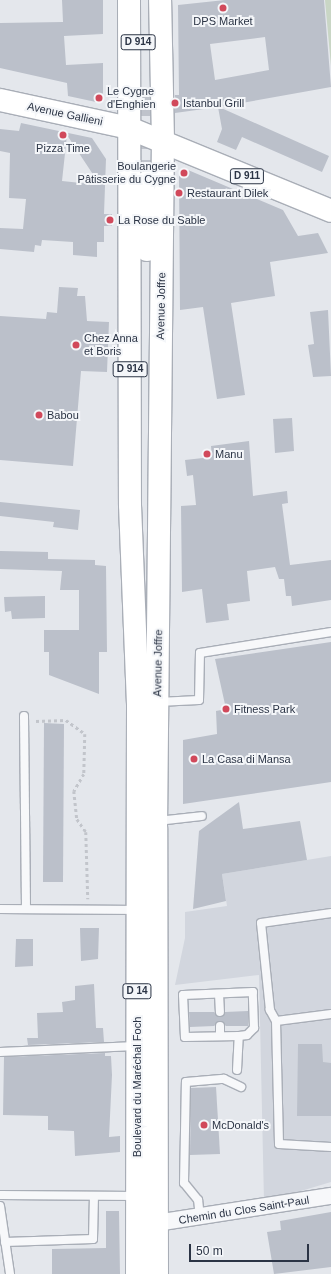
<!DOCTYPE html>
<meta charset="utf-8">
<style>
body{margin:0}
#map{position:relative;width:331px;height:1274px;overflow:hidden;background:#e4e7ec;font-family:Helvetica,sans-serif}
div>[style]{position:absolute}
.built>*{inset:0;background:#d2d6de}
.green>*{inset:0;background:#c9d6c5}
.building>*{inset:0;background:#bbc0ca}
.primary-tunnel>*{height:22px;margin-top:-11px;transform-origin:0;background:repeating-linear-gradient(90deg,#bfc3cb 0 22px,transparent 0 33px)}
.path>*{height:2.5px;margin-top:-1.25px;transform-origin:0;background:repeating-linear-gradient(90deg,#c2c5cb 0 3px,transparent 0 6px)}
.roads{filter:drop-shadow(1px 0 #a9aeb7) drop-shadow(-1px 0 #a9aeb7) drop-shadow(0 1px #a9aeb7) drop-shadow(0 -1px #a9aeb7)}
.service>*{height:8px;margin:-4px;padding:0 4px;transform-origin:4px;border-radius:4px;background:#f7f8fa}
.minor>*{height:16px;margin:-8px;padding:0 8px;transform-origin:8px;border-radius:8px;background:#f7f8fa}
.secondary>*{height:22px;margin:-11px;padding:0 11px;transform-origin:11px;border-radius:11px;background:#fff}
.primary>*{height:22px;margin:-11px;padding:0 11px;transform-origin:11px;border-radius:11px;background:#fff}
.dots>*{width:11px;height:11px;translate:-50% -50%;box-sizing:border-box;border:2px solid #f4f6f9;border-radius:50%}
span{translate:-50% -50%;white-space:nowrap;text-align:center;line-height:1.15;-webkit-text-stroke:4px #f4f6f9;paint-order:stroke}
.shield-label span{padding:1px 3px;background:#f4f6f9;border:1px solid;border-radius:3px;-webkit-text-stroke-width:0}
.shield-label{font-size:10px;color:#2b3445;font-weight:700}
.poi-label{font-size:11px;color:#2b3445}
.left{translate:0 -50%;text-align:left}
.right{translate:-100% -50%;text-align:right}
.street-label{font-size:11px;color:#2b3445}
.scale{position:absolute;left:189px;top:1244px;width:120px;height:18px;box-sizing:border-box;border:2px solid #2b3445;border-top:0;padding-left:5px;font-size:12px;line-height:14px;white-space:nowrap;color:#2b3445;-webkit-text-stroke:3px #f4f6f9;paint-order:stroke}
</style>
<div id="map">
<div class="built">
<div style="clip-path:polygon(331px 856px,331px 1182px,264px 1202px,259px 975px,175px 985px,185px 938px,185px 912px,227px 906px,222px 874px)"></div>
</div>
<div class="green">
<div style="clip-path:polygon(325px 0,331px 0,331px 66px)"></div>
</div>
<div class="building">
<div style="clip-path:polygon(62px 0,103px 0,103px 34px,64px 36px,66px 65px,103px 63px,103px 93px,96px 102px,68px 96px,67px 83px,0 68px,0 23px,63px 22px)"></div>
<div style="clip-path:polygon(evenodd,225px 0,324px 0,331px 87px,219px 107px,329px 156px,322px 172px,242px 137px,236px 150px,217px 142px,222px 129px,218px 107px,175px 113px,175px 95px,179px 95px,178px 5px,225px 0,265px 37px,269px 70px,215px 80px,210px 44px,265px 37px)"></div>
<div style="clip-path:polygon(evenodd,21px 123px,92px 138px,106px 159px,104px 214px,112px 214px,112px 226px,104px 226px,104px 242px,97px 242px,97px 257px,73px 255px,73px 242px,42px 240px,41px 246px,35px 245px,34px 252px,0 249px,0 228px,23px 229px,26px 199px,9px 198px,10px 153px,0 151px,0 129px,19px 131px,21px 123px,67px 135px,100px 185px,62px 181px,67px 135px)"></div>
<div style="clip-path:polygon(188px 170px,283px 210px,298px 236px,318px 233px,328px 253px,270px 262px,275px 296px,231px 303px,245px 395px,217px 399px,203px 307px,180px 310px,179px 176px)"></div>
<div style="clip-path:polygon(59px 287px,78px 288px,77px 296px,85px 296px,87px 321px,109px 322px,107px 372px,81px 371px,73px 466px,0 460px,0 316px,46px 319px,47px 312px,57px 313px)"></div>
<div style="clip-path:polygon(328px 310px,331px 376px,313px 377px,308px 345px,314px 344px,310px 312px)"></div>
<div style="clip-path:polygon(292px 418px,294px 451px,275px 453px,273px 419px)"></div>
<div style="clip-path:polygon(249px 441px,253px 496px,287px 491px,288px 503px,282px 504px,290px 565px,331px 560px,331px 600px,292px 606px,291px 596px,286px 596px,284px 579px,279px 579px,275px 567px,247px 571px,250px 601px,227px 604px,229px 620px,206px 623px,202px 589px,182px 592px,181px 506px,196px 505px,193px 475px,187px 476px,185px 460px,212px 457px,211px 446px)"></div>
<div style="clip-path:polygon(0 502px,80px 510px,78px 530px,53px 527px,54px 522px,0 516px)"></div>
<div style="clip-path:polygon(0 551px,48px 552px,48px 559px,95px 560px,95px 565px,106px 566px,107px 652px,99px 652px,99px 694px,49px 675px,49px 652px,44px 652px,44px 630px,79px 630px,79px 590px,60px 590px,62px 571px,0 569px)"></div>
<div style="clip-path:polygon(45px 596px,45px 618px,12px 619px,11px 611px,5px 612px,4px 597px)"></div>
<div style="clip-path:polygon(331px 642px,331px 782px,183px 804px,183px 740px,217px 734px,216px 711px,226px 709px,215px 659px)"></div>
<div style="clip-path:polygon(44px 723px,64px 724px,63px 882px,43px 882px)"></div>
<div style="clip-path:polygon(239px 802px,243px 829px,300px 821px,307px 860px,222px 874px,226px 901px,193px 909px,199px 831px)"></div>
<div style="clip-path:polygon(80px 928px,99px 928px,98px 959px,81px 961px)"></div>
<div style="clip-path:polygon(16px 939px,33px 939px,33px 966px,15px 967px)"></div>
<div style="clip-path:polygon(94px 984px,96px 1028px,103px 1028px,104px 1042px,28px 1045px,27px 1038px,38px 1038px,37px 1013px,63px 1012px,62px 1002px,75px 1000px,75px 986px)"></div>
<div style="clip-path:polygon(248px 1011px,248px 1026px,226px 1026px,220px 1021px,214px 1026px,190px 1027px,189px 1012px,214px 1012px,220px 1017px,225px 1012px)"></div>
<div style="clip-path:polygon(298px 1044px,322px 1044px,323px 1062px,331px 1063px,331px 1116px,297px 1116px)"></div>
<div style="clip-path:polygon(105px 1053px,105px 1056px,111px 1056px,112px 1075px,109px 1137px,120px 1136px,120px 1152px,75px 1156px,74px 1131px,48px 1130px,48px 1116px,3px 1115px,4px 1057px)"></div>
<div style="clip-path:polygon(216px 1087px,220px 1154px,190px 1155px,191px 1088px)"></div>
<div style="clip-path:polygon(106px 1211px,119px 1211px,120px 1274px,52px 1274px,52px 1249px,106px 1248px)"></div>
<div style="clip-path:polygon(331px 1212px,331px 1267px,274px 1274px,267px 1232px,281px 1230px,280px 1221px)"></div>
</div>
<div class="primary-tunnel">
<div style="left:147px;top:182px;width:97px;rotate:-90deg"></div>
</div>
<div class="path">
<div style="left:36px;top:721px;width:30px;rotate:-2deg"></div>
<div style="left:66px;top:720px;width:24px;rotate:36deg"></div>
<div style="left:85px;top:734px;width:40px;rotate:91.4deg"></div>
<div style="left:84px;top:774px;width:20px;rotate:120deg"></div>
<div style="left:74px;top:791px;width:28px;rotate:84deg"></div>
<div style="left:77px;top:819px;width:16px;rotate:55deg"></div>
<div style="left:86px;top:832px;width:67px;rotate:88.3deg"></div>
</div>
<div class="roads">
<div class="service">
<div style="left:158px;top:702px;width:41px;rotate:-2.8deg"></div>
<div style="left:199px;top:700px;width:47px;rotate:-88.8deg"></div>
<div style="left:200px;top:653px;width:133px;rotate:-9.1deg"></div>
<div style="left:24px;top:716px;width:193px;rotate:89.4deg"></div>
<div style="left:157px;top:821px;width:45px;rotate:-6.3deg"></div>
<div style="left:0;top:909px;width:137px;rotate:0.4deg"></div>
<div style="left:219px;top:994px;width:18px;rotate:87deg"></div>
<div style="left:331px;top:1014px;width:55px;rotate:172.7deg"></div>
<div style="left:276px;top:1021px;width:123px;rotate:88.6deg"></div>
<div style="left:279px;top:1144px;width:52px;rotate:3.3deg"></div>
<div style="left:276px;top:1021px;width:13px;rotate:-119deg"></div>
<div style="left:270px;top:1010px;width:87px;rotate:-95.9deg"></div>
<div style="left:261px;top:923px;width:71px;rotate:-8.1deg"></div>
<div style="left:220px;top:1036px;width:10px;rotate:-90deg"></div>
<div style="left:0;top:1052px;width:136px;rotate:-2.5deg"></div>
<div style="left:237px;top:1070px;width:34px;rotate:-87deg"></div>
<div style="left:239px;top:1036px;width:8px;rotate:-7deg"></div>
<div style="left:247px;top:1035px;width:10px;rotate:-45deg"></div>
<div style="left:254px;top:1028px;width:36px;rotate:-92deg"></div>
<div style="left:253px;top:992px;width:70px;rotate:177.5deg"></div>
<div style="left:183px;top:995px;width:42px;rotate:87.3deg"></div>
<div style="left:185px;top:1037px;width:54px;rotate:-1.1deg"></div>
<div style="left:0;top:1195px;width:136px;rotate:0.4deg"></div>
<div style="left:0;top:1206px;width:69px;rotate:81.6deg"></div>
<div style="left:200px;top:1218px;width:18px;rotate:-96deg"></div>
<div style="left:198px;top:1200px;width:22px;rotate:-129deg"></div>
<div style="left:184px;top:1183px;width:101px;rotate:-88.9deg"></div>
<div style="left:186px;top:1082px;width:38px;rotate:-5deg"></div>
<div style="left:224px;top:1079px;width:19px;rotate:25deg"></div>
<div style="left:5px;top:1242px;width:88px;rotate:-2deg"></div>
<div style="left:93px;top:1239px;width:43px;rotate:-88.7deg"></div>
</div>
<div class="minor">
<div style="left:156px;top:1223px;width:177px;rotate:-8.8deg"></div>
</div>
<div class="secondary">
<div style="left:0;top:100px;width:132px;rotate:12.2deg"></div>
</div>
<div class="primary">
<div style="left:129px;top:0;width:505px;rotate:89.89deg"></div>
<div style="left:130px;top:505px;width:202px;rotate:87.7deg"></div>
<div style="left:138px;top:707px;width:567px;rotate:90.1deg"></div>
<div style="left:129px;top:128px;width:218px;rotate:22.3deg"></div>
<div style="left:147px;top:182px;width:68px;rotate:90deg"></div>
<div style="left:157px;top:1274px;width:446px;rotate:-90.1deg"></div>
<div style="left:156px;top:828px;width:688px;rotate:-89.42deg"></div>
<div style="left:163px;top:140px;width:140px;rotate:-91.2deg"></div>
</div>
</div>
<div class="dots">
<div style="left:223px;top:8px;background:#d1495b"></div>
<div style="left:99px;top:98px;background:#d1495b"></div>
<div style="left:175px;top:103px;background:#d1495b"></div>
<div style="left:63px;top:135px;background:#d1495b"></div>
<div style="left:184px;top:173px;background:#d1495b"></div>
<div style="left:179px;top:193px;background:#d1495b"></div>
<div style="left:110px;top:220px;background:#d1495b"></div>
<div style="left:76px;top:345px;background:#d1495b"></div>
<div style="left:39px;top:415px;background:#d1495b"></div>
<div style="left:207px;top:454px;background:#d1495b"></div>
<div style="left:226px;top:709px;background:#d1495b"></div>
<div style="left:194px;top:759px;background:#d1495b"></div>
<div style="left:204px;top:1125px;background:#d1495b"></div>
</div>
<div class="shield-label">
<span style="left:138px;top:42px">D 914</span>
<span style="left:247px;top:176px">D 911</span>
<span style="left:130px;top:369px">D 914</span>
<span style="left:137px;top:991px">D 14</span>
</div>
<div class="poi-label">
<span style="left:223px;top:21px">DPS Market</span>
<span class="left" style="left:107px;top:98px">Le Cygne<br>d'Enghien</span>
<span class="left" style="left:183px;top:103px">Istanbul Grill</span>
<span style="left:63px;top:148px">Pizza Time</span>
<span class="right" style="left:176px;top:173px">Boulangerie<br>Pâtisserie du Cygne</span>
<span class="left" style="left:187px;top:193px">Restaurant Dilek</span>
<span class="left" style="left:118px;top:220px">La Rose du Sable</span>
<span class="left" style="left:84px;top:345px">Chez Anna<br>et Boris</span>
<span class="left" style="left:47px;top:415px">Babou</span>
<span class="left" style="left:215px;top:454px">Manu</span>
<span class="left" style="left:234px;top:709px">Fitness Park</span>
<span class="left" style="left:202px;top:759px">La Casa di Mansa</span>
<span class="left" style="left:212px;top:1125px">McDonald's</span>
</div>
<div class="street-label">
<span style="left:65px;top:114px;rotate:12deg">Avenue Gallieni</span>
<span style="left:161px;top:306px;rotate:-89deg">Avenue Joffre</span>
<span style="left:158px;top:663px;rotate:-89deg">Avenue Joffre</span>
<span style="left:137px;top:1087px;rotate:-90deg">Boulevard du Maréchal Foch</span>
<span style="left:244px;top:1210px;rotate:-9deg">Chemin du Clos Saint-Paul</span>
</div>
<div class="scale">50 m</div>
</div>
